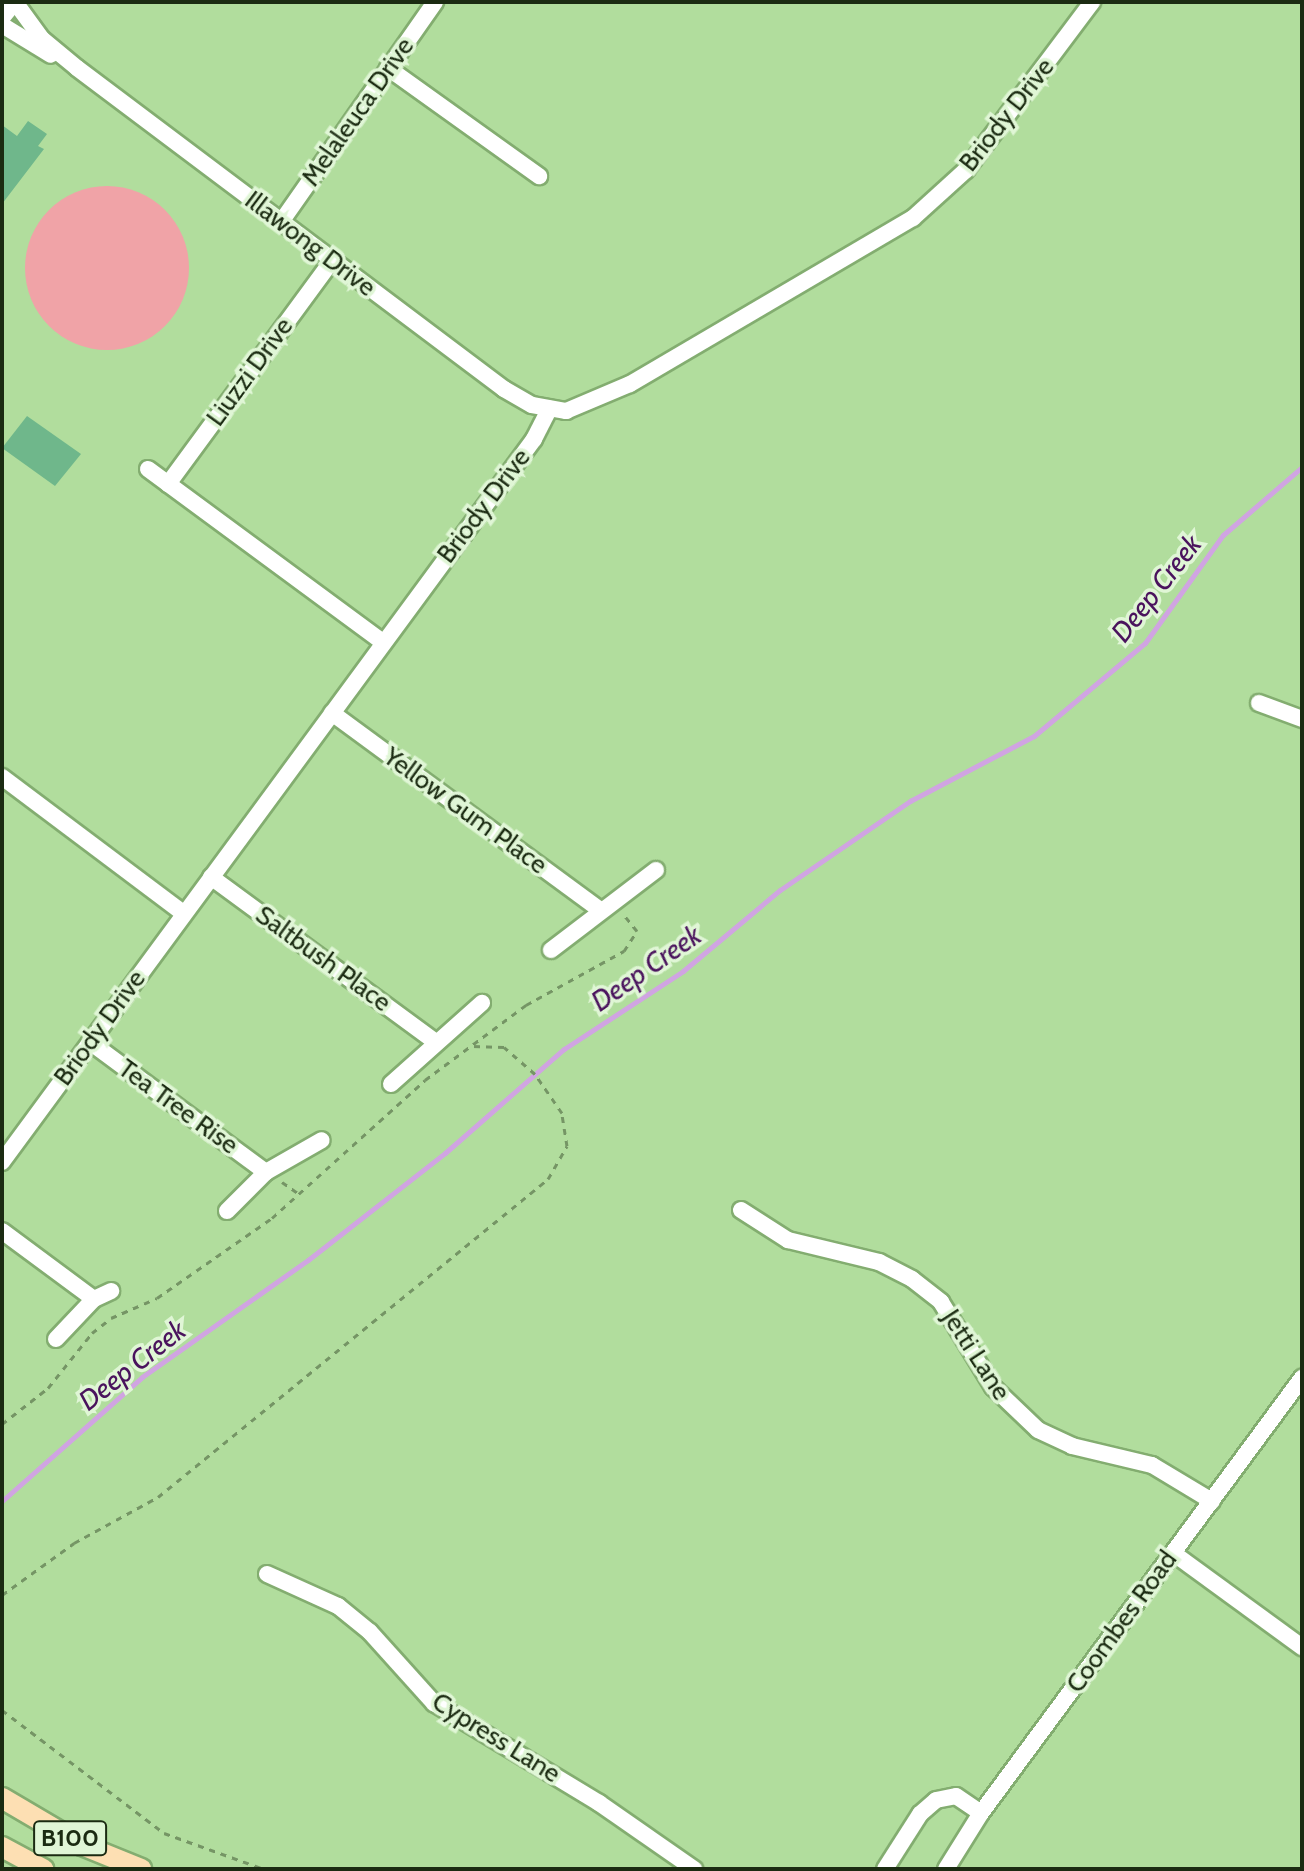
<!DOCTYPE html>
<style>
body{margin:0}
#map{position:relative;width:1304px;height:1871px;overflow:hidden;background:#b1dd9d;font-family:Cabin,sans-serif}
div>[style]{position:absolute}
.green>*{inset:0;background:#f0a3a7}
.round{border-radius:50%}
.stream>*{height:5px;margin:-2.5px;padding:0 2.5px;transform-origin:2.5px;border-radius:2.5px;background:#d0a4e2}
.building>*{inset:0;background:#6fb78b}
.path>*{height:3px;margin-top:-1.5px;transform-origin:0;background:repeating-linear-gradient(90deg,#759565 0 6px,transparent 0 12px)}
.roads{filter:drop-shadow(2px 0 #83ad70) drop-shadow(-2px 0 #83ad70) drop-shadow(0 2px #83ad70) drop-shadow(0 -2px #83ad70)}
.minor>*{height:16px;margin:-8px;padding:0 8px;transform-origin:8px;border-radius:8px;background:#fff}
.major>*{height:20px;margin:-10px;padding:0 10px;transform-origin:10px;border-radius:10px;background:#fddfb3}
span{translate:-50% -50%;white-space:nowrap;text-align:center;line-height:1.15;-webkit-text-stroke:7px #e0f6d6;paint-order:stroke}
.shield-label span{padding:2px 6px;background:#e0f6d6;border:2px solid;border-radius:6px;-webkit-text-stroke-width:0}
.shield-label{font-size:24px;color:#1b2b12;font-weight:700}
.street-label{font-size:26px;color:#1b2b12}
.water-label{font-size:28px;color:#4a135d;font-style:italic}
.frame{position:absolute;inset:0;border:4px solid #1b2b12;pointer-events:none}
</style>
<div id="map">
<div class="green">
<div class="round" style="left:25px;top:186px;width:164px;height:164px"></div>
</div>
<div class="stream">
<div style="left:2px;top:1501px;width:187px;rotate:-41.5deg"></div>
<div style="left:142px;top:1377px;width:203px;rotate:-35.2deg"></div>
<div style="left:308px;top:1260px;width:174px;rotate:-38deg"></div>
<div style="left:445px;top:1153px;width:158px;rotate:-41.2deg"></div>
<div style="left:564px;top:1049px;width:142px;rotate:-33.2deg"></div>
<div style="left:683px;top:971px;width:126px;rotate:-39.9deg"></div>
<div style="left:780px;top:890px;width:158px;rotate:-34.4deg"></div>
<div style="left:910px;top:801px;width:140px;rotate:-27.7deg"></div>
<div style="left:1034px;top:736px;width:145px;rotate:-40deg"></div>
<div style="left:1145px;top:643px;width:133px;rotate:-54.2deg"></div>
<div style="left:1223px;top:535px;width:104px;rotate:-40.7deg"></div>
</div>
<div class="building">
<div style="clip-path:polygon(28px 121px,47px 134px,38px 146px,44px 149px,2px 204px,2px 125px,17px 136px)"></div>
<div style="clip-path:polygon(27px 416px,81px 454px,55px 486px,2px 448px)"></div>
</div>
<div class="path">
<div style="left:282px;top:1182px;width:21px;rotate:35deg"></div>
<div style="left:2px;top:1424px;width:58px;rotate:-38deg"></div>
<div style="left:48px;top:1388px;width:70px;rotate:-51.3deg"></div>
<div style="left:92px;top:1333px;width:24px;rotate:-38deg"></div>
<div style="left:111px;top:1318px;width:50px;rotate:-23.5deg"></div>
<div style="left:157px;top:1298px;width:140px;rotate:-34.8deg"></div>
<div style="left:272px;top:1218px;width:206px;rotate:-42deg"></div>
<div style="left:425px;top:1080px;width:126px;rotate:-36.6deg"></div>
<div style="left:526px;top:1005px;width:112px;rotate:-28.9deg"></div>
<div style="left:624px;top:951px;width:24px;rotate:-57deg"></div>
<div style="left:637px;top:931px;width:21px;rotate:-129deg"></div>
<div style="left:2px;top:1595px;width:89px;rotate:-35.8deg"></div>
<div style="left:74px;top:1543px;width:96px;rotate:-28.7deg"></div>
<div style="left:158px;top:1497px;width:503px;rotate:-39.19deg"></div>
<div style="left:548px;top:1179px;width:38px;rotate:-60deg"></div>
<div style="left:567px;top:1146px;width:33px;rotate:-99deg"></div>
<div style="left:562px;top:1113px;width:47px;rotate:-124.7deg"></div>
<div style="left:535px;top:1074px;width:41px;rotate:-138.9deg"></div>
<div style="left:504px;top:1047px;width:32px;rotate:-178deg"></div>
<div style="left:2px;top:1710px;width:203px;rotate:37.2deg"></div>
<div style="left:164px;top:1833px;width:106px;rotate:19.8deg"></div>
</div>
<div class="roads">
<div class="minor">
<div style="left:2px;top:18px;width:21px;rotate:-51deg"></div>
<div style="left:15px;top:2px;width:46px;rotate:53.9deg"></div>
<div style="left:42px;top:39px;width:45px;rotate:39.6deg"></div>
<div style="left:77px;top:68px;width:534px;rotate:36.93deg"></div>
<div style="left:504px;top:389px;width:32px;rotate:30deg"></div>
<div style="left:532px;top:405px;width:35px;rotate:10deg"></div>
<div style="left:566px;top:411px;width:69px;rotate:-22.9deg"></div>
<div style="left:630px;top:384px;width:328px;rotate:-30.4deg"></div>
<div style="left:913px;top:218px;width:72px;rotate:-42.2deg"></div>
<div style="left:966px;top:170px;width:210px;rotate:-53.1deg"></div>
<div style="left:2px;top:25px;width:57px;rotate:31.5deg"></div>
<div style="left:388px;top:68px;width:186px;rotate:35.6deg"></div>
<div style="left:281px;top:222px;width:269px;rotate:-55deg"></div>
<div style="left:148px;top:469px;width:292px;rotate:36.4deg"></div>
<div style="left:168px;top:484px;width:277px;rotate:-53.7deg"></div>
<div style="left:1259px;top:703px;width:46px;rotate:20.4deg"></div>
<div style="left:332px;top:713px;width:331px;rotate:36.3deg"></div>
<div style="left:2px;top:777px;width:226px;rotate:36.9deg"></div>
<div style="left:211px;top:877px;width:277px;rotate:36.3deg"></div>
<div style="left:551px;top:950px;width:132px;rotate:-37.3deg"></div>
<div style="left:90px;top:1042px;width:219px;rotate:36.5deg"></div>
<div style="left:391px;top:1084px;width:122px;rotate:-41.7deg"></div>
<div style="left:2px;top:1162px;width:898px;rotate:-53.65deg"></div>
<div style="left:534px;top:439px;width:34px;rotate:-63deg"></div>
<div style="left:741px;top:1210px;width:56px;rotate:32.6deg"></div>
<div style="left:788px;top:1240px;width:94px;rotate:13.6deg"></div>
<div style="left:879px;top:1262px;width:37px;rotate:27deg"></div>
<div style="left:912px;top:1279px;width:37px;rotate:38deg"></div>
<div style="left:941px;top:1302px;width:100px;rotate:58.5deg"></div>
<div style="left:993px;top:1387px;width:62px;rotate:43.7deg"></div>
<div style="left:1038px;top:1430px;width:38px;rotate:25deg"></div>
<div style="left:1072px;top:1446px;width:82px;rotate:13.4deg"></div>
<div style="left:1152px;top:1465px;width:70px;rotate:31deg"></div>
<div style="left:227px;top:1211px;width:55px;rotate:-45deg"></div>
<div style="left:266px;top:1172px;width:64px;rotate:-29.7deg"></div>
<div style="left:2px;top:1231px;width:114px;rotate:36.5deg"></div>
<div style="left:56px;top:1339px;width:55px;rotate:-46.5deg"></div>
<div style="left:94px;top:1299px;width:19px;rotate:-25deg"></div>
<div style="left:1173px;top:1553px;width:160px;rotate:36.1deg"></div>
<div style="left:267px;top:1574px;width:78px;rotate:24.3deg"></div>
<div style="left:338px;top:1606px;width:41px;rotate:39.1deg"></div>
<div style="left:370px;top:1632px;width:96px;rotate:48deg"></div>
<div style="left:434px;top:1703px;width:193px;rotate:31.2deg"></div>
<div style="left:599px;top:1803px;width:116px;rotate:34.8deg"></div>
<div style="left:885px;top:1869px;width:65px;rotate:-57.5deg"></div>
<div style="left:920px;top:1814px;width:21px;rotate:-41deg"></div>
<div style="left:936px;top:1800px;width:20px;rotate:-11deg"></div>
<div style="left:956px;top:1796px;width:30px;rotate:34deg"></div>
<div style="left:946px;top:1869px;width:66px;rotate:-58deg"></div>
<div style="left:981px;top:1813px;width:541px;rotate:-53.58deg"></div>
</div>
<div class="major">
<div style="left:2px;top:1798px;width:93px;rotate:30.4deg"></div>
<div style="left:82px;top:1845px;width:64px;rotate:22.1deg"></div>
<div style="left:2px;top:1847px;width:47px;rotate:28.2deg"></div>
</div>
</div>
<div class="shield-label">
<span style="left:70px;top:1838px">B100</span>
</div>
<div class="street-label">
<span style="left:358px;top:112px;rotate:-55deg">Melaleuca Drive</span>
<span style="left:1007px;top:115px;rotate:-52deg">Briody Drive</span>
<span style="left:310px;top:244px;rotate:37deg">Illawong Drive</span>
<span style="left:250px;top:372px;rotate:-54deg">Liuzzi Drive</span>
<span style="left:484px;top:506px;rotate:-53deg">Briody Drive</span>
<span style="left:465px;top:811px;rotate:36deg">Yellow Gum Place</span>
<span style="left:323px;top:959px;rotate:36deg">Saltbush Place</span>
<span style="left:100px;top:1028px;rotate:-54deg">Briody Drive</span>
<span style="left:178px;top:1107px;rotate:36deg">Tea Tree Rise</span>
<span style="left:976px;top:1355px;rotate:57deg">Jetti Lane</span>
<span style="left:1122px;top:1622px;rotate:-54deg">Coombes Road</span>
<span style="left:496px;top:1738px;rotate:32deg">Cypress Lane</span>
</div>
<div class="water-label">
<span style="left:1156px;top:588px;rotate:-52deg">Deep Creek</span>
<span style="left:646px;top:968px;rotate:-35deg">Deep Creek</span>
<span style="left:132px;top:1365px;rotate:-38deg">Deep Creek</span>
</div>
<div class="frame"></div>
</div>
